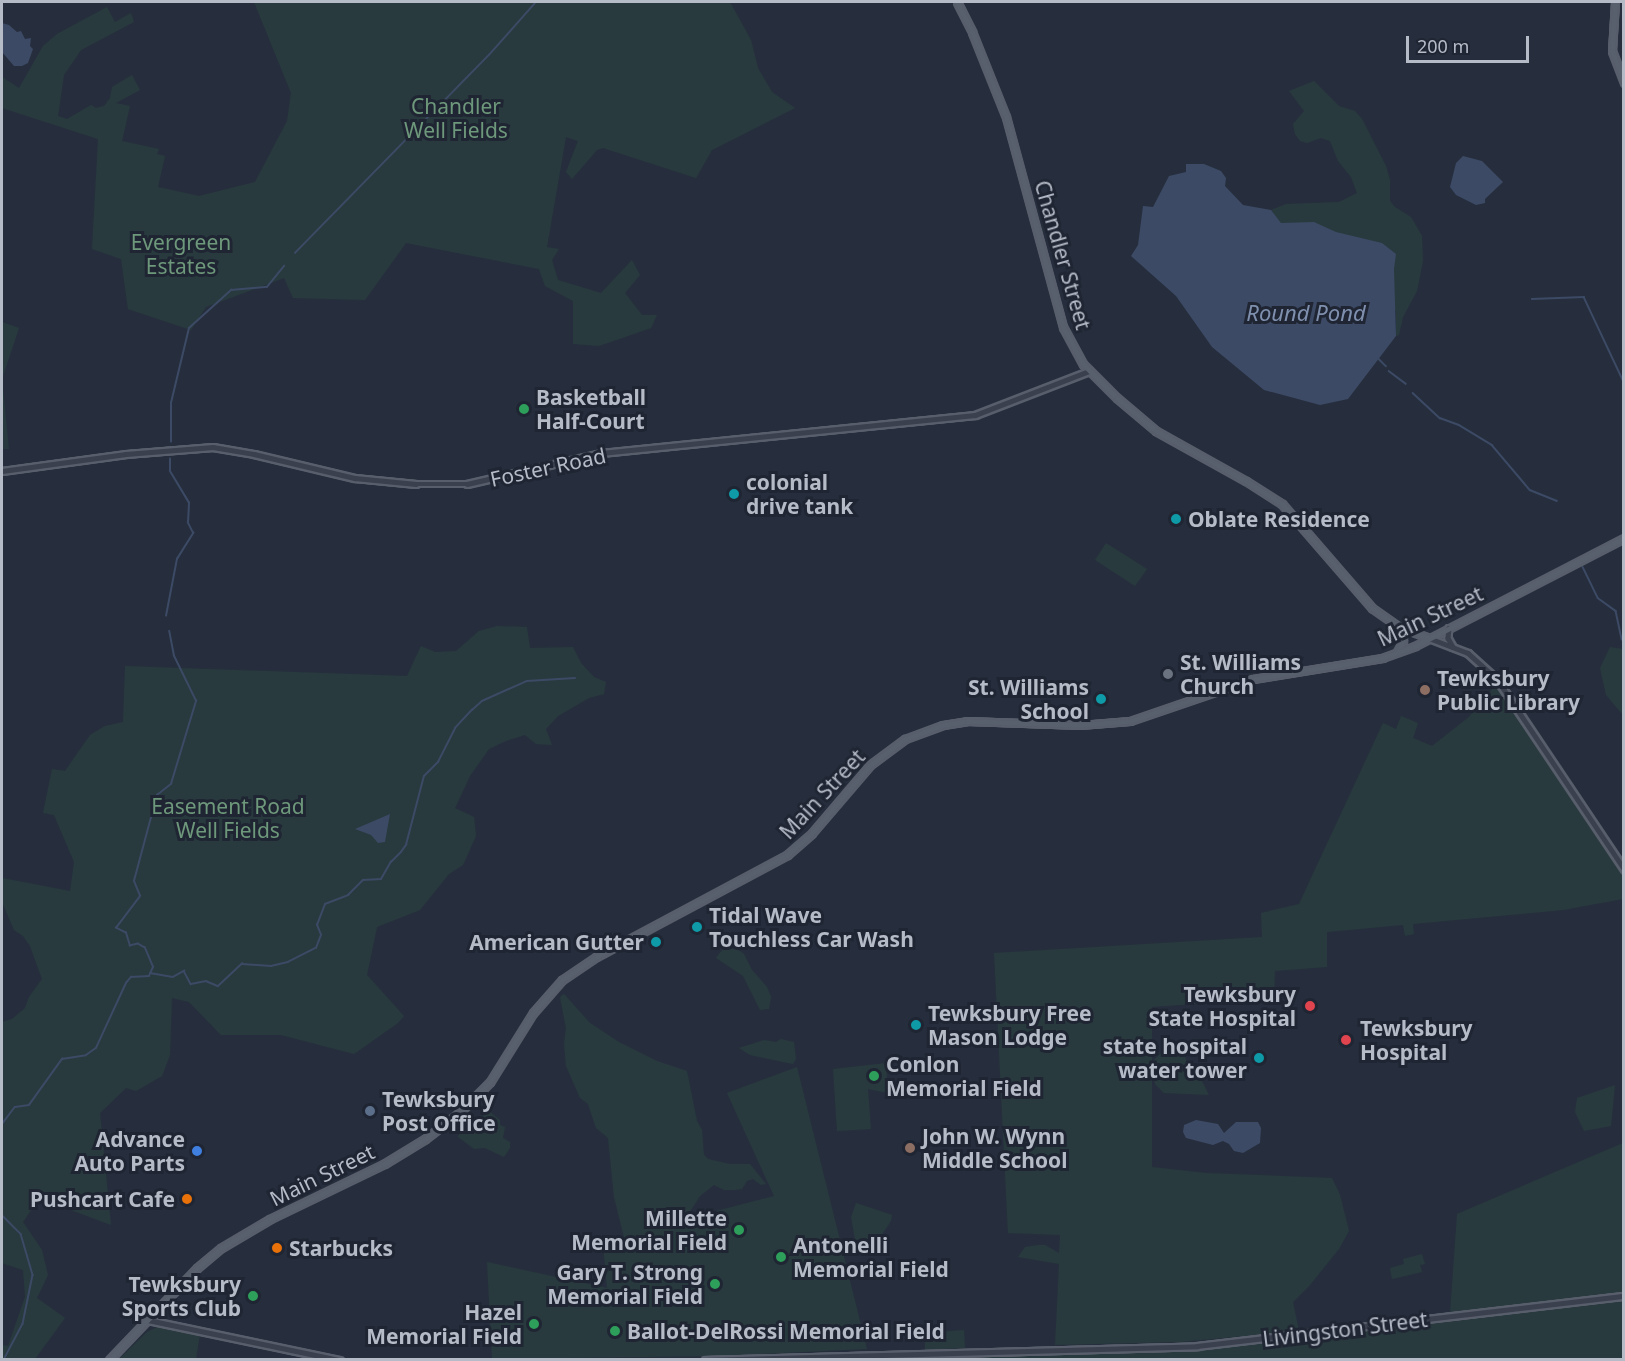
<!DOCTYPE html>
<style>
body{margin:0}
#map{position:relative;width:1625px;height:1361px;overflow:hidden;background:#262e3d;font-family:"Noto Sans",sans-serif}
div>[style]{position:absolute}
.green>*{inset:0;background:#283a3e}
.water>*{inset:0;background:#3c4a65}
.stream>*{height:1.5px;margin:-0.75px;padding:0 0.75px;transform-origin:0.75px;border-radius:0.75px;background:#3c4a65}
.roads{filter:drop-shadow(2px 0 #585e6b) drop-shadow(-2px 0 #585e6b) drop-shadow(0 2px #585e6b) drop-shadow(0 -2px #585e6b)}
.minor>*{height:4.5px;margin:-2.25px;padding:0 2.25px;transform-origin:2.25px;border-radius:2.25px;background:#3a404d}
.major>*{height:5px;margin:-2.5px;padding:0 2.5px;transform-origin:2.5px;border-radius:2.5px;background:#585f6d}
.dots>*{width:16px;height:16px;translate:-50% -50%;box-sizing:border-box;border:3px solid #1f2532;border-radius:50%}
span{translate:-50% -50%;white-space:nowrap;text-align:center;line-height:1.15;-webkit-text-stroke:6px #1f2532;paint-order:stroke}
.park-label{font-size:21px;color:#6e987b}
.street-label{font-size:21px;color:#b6bbc8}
.poi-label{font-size:21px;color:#b6bbc8;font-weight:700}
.left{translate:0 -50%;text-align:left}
.right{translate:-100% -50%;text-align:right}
.water-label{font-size:22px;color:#7f8fae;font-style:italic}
.frame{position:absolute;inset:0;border:3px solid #b6bbc8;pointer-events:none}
.scale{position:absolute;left:1406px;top:36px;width:123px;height:27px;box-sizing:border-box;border:3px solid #b6bbc8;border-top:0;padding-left:8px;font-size:18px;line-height:21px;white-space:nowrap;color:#b6bbc8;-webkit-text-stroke:4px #1f2532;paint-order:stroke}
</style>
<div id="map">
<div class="green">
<div style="clip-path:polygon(254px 2px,730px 2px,751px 40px,758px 68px,772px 92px,795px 108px,712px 150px,696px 178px,603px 148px,597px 150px,572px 179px,566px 172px,578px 141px,566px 137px,547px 247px,559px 249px,552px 260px,558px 280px,601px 293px,632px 260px,640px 275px,625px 293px,642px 315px,657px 315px,651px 328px,599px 346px,573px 344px,573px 301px,545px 286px,539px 269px,406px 243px,365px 300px,293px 298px,284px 278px,206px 307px,191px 330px,128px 309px,121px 259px,92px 249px,98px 139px,2px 108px,2px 77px,19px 88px,43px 46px,57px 34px,107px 7px,115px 22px,131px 13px,134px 22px,81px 50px,64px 75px,58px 116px,67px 119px,91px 105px,96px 108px,104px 106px,110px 98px,112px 87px,132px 75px,140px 90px,116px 103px,130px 106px,122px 141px,159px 149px,157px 154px,165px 156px,158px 187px,199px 196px,255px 182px,287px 121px,291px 93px)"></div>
<div style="clip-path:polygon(1314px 81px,1339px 106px,1355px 111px,1362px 119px,1386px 166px,1390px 180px,1390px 201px,1395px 207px,1411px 217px,1422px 236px,1423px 261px,1417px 291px,1403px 317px,1399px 335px,1396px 336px,1396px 311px,1280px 223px,1271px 210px,1286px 204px,1339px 202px,1357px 193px,1351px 177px,1338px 161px,1330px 141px,1321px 138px,1307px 143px,1300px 141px,1295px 134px,1293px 124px,1304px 111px,1289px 91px)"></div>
<div style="clip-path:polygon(2px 322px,19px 328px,2px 379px,9px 449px,2px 449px)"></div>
<div style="clip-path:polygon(1106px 543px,1147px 569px,1135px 586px,1095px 560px)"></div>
<div style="clip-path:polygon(497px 626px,527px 627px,530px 648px,573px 647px,581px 663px,594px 677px,606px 682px,604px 694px,589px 698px,558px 716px,546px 729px,552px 745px,536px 744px,525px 735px,506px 741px,489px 749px,470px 776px,455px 808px,474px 817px,476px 836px,463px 865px,449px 874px,420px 910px,377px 927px,367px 975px,404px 1016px,398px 1023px,354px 1054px,281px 1035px,221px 1035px,189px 1002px,172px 998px,170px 1055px,162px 1076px,136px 1091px,126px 1088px,100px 1113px,111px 1225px,39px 1198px,23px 1222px,42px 1250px,48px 1275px,37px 1298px,65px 1318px,35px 1359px,2px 1359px,2px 1345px,8px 1346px,25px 1297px,23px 1270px,2px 1263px,2px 1022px,12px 1019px,25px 1008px,29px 997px,42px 979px,30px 946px,23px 936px,14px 930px,2px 902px,2px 878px,70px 891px,74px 862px,54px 815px,43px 813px,52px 769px,65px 771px,90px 735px,105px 726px,123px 722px,125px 666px,407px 676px,421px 646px,435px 652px,456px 651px,479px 631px)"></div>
<div style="clip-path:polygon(1610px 647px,1623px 649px,1623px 715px,1606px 695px,1600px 668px)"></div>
<div style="clip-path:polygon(1496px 684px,1623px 876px,1623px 899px,1563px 910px,1413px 924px,1414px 934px,1405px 936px,1403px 925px,1327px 932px,1327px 967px,1275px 971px,1274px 998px,1152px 1007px,1152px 1167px,1206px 1173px,1332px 1178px,1340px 1195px,1349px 1231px,1339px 1249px,1310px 1285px,1293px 1302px,1299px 1331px,1180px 1342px,1055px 1345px,1059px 1264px,1018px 1257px,1025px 1247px,1038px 1245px,1045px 1245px,1059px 1253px,1060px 1235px,1008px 1233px,994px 953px,1262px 937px,1261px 913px,1299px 904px,1383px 723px,1396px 729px,1401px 716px,1418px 723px,1413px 738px,1432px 746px,1469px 717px)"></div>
<div style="clip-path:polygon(729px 949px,737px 949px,744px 954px,752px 970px,767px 987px,771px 997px,769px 1009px,760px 1010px,743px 976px,716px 958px,722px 950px)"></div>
<div style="clip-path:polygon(564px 994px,590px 1023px,619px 1042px,657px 1061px,687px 1071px,697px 1121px,702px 1130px,704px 1155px,708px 1159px,730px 1164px,750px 1164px,766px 1184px,761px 1185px,753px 1179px,747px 1181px,742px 1189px,735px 1190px,724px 1190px,714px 1185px,700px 1196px,689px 1213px,678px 1221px,774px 1196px,727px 1093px,797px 1067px,867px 1349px,722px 1356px,492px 1359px,487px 1262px,607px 1288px,603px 1244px,624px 1237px,614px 1197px,608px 1138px,596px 1128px,588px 1104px,580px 1098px,566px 1066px,564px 1044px,566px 1028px,560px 997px)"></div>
<div style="clip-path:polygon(781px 1039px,794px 1042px,796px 1059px,793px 1064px,750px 1055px,739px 1048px,764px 1040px,776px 1042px)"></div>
<div style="clip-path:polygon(1160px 1054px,1184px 1054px,1193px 1077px,1199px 1075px,1209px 1095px,1164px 1093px,1155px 1084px,1154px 1076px,1154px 1060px)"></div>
<div style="clip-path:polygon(886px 1063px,888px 1093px,868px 1089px,871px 1129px,837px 1131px,833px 1069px)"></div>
<div style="clip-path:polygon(1615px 1085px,1611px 1126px,1584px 1131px,1575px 1112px,1577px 1098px)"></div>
<div style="clip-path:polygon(490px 1112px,500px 1120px,500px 1125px,505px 1127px,503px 1138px,510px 1142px,510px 1148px,504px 1157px,485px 1148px,474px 1149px,458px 1137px,462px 1128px)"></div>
<div style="clip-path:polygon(1623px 1143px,1623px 1293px,1450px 1314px,1457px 1214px)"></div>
<div style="clip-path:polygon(856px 1203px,892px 1215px,891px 1221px,872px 1250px,866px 1249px,855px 1240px,851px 1217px)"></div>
<div style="clip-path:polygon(1422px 1254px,1425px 1264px,1420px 1265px,1422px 1272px,1392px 1279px,1390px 1268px,1404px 1264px,1403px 1259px)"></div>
<div style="clip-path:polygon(1623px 1301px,1623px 1359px,846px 1360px,1005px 1352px,1206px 1350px)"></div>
<div style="clip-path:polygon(157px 1327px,200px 1334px,196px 1359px,119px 1359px,147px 1332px)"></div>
<div style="clip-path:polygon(964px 1330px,965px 1348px,925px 1350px,925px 1333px)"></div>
</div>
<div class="water">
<div style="clip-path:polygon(2px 23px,9px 25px,17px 32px,21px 31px,25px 39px,31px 38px,30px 46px,33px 49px,28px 63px,22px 66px,14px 66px,2px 52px)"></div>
<div style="clip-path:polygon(1463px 156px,1482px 161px,1503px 182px,1485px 199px,1485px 203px,1476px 205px,1456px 195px,1450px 187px,1456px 163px)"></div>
<div style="clip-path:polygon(1186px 164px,1204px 164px,1221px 171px,1226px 178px,1225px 186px,1243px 205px,1271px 210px,1281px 223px,1314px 222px,1336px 232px,1382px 243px,1396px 254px,1394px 269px,1396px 336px,1348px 399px,1320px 405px,1264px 390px,1212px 347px,1176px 296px,1131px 256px,1138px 245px,1143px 206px,1153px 207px,1169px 176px,1186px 172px)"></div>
<div style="clip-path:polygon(390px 814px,385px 842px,378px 843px,371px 835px,355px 829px)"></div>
<div style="clip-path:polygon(1196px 1120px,1218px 1124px,1224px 1133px,1236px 1122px,1258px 1122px,1261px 1128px,1260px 1143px,1243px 1153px,1234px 1151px,1229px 1144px,1223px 1141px,1213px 1145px,1186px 1138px,1183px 1132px,1184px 1125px)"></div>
</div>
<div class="stream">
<div style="left:295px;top:253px;width:277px;rotate:-45.6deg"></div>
<div style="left:489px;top:55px;width:71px;rotate:-48.4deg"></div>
<div style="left:1532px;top:299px;width:52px;rotate:-2.2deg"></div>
<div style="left:1584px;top:297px;width:94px;rotate:64.8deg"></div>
<div style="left:1379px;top:359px;width:10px;rotate:45deg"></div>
<div style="left:1389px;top:371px;width:21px;rotate:37deg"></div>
<div style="left:1413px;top:393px;width:37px;rotate:43deg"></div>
<div style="left:1440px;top:418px;width:20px;rotate:20deg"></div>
<div style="left:1459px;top:425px;width:39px;rotate:31deg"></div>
<div style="left:1492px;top:445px;width:59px;rotate:49.8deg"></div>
<div style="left:1530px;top:490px;width:29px;rotate:22deg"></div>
<div style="left:171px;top:442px;width:39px;rotate:-90deg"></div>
<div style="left:171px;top:403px;width:77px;rotate:-76.5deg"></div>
<div style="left:189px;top:328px;width:57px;rotate:-42.1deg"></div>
<div style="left:231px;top:290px;width:36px;rotate:-5deg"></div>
<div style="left:267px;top:287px;width:27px;rotate:-51deg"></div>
<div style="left:1583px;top:567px;width:34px;rotate:64deg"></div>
<div style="left:1598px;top:598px;width:22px;rotate:36deg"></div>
<div style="left:1616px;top:611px;width:29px;rotate:78deg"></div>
<div style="left:166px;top:616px;width:58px;rotate:-79.1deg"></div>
<div style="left:177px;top:559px;width:31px;rotate:-58deg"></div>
<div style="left:193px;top:533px;width:11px;rotate:-117deg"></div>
<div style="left:188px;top:523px;width:20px;rotate:-87deg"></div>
<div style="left:189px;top:503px;width:37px;rotate:-121deg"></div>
<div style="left:170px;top:471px;width:12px;rotate:-90deg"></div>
<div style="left:150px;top:973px;width:23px;rotate:10deg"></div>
<div style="left:173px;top:977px;width:13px;rotate:-29deg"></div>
<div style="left:184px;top:971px;width:15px;rotate:62deg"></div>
<div style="left:191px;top:984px;width:15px;rotate:-11deg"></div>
<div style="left:206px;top:981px;width:13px;rotate:23deg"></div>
<div style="left:218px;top:986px;width:33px;rotate:-43deg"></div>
<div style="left:242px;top:964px;width:29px;rotate:4deg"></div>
<div style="left:271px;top:966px;width:17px;rotate:-13deg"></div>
<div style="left:288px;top:962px;width:31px;rotate:-27deg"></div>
<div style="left:316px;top:948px;width:14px;rotate:-69deg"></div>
<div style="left:321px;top:935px;width:11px;rotate:-112deg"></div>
<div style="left:317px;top:925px;width:22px;rotate:-69deg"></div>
<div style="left:325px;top:904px;width:25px;rotate:-21deg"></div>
<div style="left:348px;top:895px;width:21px;rotate:-45deg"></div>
<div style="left:363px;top:880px;width:18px;rotate:-3deg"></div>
<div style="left:381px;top:879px;width:20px;rotate:-60deg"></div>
<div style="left:391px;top:862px;width:14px;rotate:-45deg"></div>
<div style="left:401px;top:852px;width:9px;rotate:-54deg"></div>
<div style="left:406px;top:845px;width:71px;rotate:-75.4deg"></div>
<div style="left:424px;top:776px;width:20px;rotate:-45deg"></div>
<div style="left:438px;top:762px;width:38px;rotate:-63deg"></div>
<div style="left:455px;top:728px;width:25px;rotate:-47deg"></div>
<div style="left:472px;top:710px;width:13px;rotate:-42deg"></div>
<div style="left:482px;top:701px;width:49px;rotate:-24deg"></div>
<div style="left:527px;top:681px;width:48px;rotate:-3.6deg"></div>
<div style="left:2px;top:1124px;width:21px;rotate:-53deg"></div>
<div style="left:15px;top:1107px;width:14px;rotate:-8deg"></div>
<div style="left:29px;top:1105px;width:57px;rotate:-54.3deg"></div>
<div style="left:62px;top:1059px;width:24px;rotate:-9deg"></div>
<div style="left:86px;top:1055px;width:12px;rotate:-35deg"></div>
<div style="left:96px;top:1048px;width:72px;rotate:-65.2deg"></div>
<div style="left:126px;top:983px;width:8px;rotate:-50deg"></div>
<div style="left:131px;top:977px;width:18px;rotate:-3deg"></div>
<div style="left:149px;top:976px;width:10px;rotate:-66deg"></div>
<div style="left:153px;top:967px;width:21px;rotate:-113deg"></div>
<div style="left:145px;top:948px;width:8px;rotate:-150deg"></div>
<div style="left:138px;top:944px;width:8px;rotate:166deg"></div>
<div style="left:130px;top:946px;width:14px;rotate:-107deg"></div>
<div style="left:126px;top:933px;width:11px;rotate:-153deg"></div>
<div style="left:116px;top:928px;width:40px;rotate:-53deg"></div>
<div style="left:140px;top:896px;width:16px;rotate:-112deg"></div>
<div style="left:134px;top:881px;width:89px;rotate:-75deg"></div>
<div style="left:157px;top:795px;width:18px;rotate:-38deg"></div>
<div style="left:171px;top:784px;width:87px;rotate:-73.2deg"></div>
<div style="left:196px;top:701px;width:50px;rotate:-116.1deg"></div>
<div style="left:174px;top:656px;width:25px;rotate:-101deg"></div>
<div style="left:2px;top:1215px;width:27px;rotate:45deg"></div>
<div style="left:21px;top:1234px;width:43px;rotate:73.7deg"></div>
<div style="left:33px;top:1275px;width:50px;rotate:101.5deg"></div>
<div style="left:23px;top:1324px;width:41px;rotate:117.8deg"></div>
</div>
<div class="roads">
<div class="minor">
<div style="left:2px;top:471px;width:125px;rotate:-7.8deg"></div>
<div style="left:126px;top:454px;width:87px;rotate:-4.6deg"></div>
<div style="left:213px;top:447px;width:42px;rotate:9.7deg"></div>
<div style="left:254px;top:454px;width:104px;rotate:13.4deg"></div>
<div style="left:355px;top:478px;width:61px;rotate:5.6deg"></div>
<div style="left:416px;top:484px;width:51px"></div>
<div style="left:467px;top:484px;width:138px;rotate:-13deg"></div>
<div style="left:601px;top:453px;width:376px;rotate:-5.8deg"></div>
<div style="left:975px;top:415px;width:122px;rotate:-21.1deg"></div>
<div style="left:1449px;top:628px;width:10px;rotate:96deg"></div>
<div style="left:1448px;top:638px;width:10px;rotate:61deg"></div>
<div style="left:1429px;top:638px;width:42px;rotate:21deg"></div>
<div style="left:1468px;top:653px;width:39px;rotate:42deg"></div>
<div style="left:1497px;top:679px;width:229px;rotate:56.2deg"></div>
<div style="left:148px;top:1320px;width:196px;rotate:11.8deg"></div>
<div style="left:705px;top:1360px;width:492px;rotate:-1.6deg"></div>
<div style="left:1197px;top:1346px;width:430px;rotate:-6.7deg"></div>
</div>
<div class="major">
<div style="left:957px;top:2px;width:34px;rotate:63deg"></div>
<div style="left:972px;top:32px;width:92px;rotate:68.2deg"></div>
<div style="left:1006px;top:117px;width:218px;rotate:74.8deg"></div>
<div style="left:1063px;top:327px;width:42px;rotate:61.6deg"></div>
<div style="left:1083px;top:364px;width:48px;rotate:45deg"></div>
<div style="left:1117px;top:398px;width:51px;rotate:40.2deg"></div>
<div style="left:1156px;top:431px;width:103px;rotate:29.1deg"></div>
<div style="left:1246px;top:481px;width:43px;rotate:32.6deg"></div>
<div style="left:1282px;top:504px;width:138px;rotate:49.1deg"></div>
<div style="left:1372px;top:608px;width:33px;rotate:35deg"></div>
<div style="left:1399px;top:627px;width:32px;rotate:20deg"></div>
<div style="left:1615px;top:2px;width:49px;rotate:93.5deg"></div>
<div style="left:1612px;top:51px;width:34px;rotate:69deg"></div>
<div style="left:1397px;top:652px;width:13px;rotate:-61deg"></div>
<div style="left:1403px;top:641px;width:15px;rotate:-106deg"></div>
<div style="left:109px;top:1360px;width:127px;rotate:-46.3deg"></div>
<div style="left:197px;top:1268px;width:31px;rotate:-40deg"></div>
<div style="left:221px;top:1248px;width:57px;rotate:-30.6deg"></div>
<div style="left:270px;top:1219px;width:127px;rotate:-25.8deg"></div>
<div style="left:384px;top:1164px;width:48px;rotate:-31.4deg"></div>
<div style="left:425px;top:1139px;width:44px;rotate:-37.6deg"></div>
<div style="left:460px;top:1112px;width:42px;rotate:-45deg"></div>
<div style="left:490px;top:1082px;width:81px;rotate:-58.1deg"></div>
<div style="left:533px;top:1013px;width:44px;rotate:-48.7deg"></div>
<div style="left:562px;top:980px;width:41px;rotate:-34.1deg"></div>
<div style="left:596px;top:957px;width:217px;rotate:-28.1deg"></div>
<div style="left:787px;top:855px;width:33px;rotate:-41deg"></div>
<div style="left:812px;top:833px;width:89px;rotate:-49.5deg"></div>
<div style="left:870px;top:765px;width:44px;rotate:-36.6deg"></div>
<div style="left:905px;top:739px;width:40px;rotate:-20.2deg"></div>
<div style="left:943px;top:725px;width:24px;rotate:-9deg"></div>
<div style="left:967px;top:721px;width:113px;rotate:2deg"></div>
<div style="left:1080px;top:725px;width:50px;rotate:-4.6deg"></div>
<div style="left:1130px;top:721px;width:130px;rotate:-18.9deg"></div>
<div style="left:1253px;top:679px;width:131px;rotate:-9.2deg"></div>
<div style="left:1382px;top:658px;width:35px;rotate:-20deg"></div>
<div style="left:1415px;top:646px;width:235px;rotate:-27.3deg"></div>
</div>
</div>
<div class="dots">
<div style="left:524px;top:409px;background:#2e9e5b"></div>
<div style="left:734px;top:494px;background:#0f9aa8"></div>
<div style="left:1176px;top:519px;background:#0f9aa8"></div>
<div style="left:1168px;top:674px;background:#6b7280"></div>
<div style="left:1425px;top:690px;background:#8d6e63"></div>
<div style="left:1101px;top:699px;background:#0f9aa8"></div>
<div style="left:697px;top:927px;background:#0f9aa8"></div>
<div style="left:656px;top:942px;background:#0f9aa8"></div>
<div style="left:1310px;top:1006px;background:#e0444e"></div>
<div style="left:916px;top:1025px;background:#0f9aa8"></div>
<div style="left:1346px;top:1040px;background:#e0444e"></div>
<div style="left:1259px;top:1058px;background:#0f9aa8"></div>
<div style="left:874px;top:1076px;background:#2e9e5b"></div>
<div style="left:370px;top:1111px;background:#5c6f8a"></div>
<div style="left:910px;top:1148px;background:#8d6e63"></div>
<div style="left:197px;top:1151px;background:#3f7fe0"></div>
<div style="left:187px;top:1199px;background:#e8710a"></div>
<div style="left:739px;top:1230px;background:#2e9e5b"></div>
<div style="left:277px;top:1248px;background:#e8710a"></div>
<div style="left:781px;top:1257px;background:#2e9e5b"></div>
<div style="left:715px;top:1284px;background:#2e9e5b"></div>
<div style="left:253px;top:1296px;background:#2e9e5b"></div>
<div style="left:534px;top:1324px;background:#2e9e5b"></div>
<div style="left:615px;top:1331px;background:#2e9e5b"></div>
</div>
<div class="park-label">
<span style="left:456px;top:118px">Chandler<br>Well Fields</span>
<span style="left:181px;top:254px">Evergreen<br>Estates</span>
<span style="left:228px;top:818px">Easement Road<br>Well Fields</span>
</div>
<div class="street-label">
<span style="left:1063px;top:255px;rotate:74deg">Chandler Street</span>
<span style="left:548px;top:467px;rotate:-12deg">Foster Road</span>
<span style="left:1430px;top:616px;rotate:-25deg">Main Street</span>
<span style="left:822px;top:794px;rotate:-47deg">Main Street</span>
<span style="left:322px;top:1175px;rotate:-26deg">Main Street</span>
<span style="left:1345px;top:1329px;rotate:-7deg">Livingston Street</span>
</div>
<div class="poi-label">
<span class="left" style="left:536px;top:409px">Basketball<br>Half-Court</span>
<span class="left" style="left:746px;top:494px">colonial<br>drive tank</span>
<span class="left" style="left:1188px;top:519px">Oblate Residence</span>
<span class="left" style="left:1180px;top:674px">St. Williams<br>Church</span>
<span class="left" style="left:1437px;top:690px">Tewksbury<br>Public Library</span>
<span class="right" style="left:1089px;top:699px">St. Williams<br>School</span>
<span class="left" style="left:709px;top:927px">Tidal Wave<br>Touchless Car Wash</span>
<span class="right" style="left:644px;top:942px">American Gutter</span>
<span class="right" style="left:1296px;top:1006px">Tewksbury<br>State Hospital</span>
<span class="left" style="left:928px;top:1025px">Tewksbury Free<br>Mason Lodge</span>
<span class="left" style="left:1360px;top:1040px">Tewksbury<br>Hospital</span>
<span class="right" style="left:1247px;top:1058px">state hospital<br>water tower</span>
<span class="left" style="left:886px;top:1076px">Conlon<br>Memorial Field</span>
<span class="left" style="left:382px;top:1111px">Tewksbury<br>Post Office</span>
<span class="left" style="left:922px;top:1148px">John W. Wynn<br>Middle School</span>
<span class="right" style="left:185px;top:1151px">Advance<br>Auto Parts</span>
<span class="right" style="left:175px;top:1199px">Pushcart Cafe</span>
<span class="right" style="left:727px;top:1230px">Millette<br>Memorial Field</span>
<span class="left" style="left:793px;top:1257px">Antonelli<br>Memorial Field</span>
<span class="left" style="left:289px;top:1248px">Starbucks</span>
<span class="right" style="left:703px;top:1284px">Gary T. Strong<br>Memorial Field</span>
<span class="right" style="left:241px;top:1296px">Tewksbury<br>Sports Club</span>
<span class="right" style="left:522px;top:1324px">Hazel<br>Memorial Field</span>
<span class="left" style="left:627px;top:1331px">Ballot-DelRossi Memorial Field</span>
</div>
<div class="water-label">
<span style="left:1306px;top:313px">Round Pond</span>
</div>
<div class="frame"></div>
<div class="scale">200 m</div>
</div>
